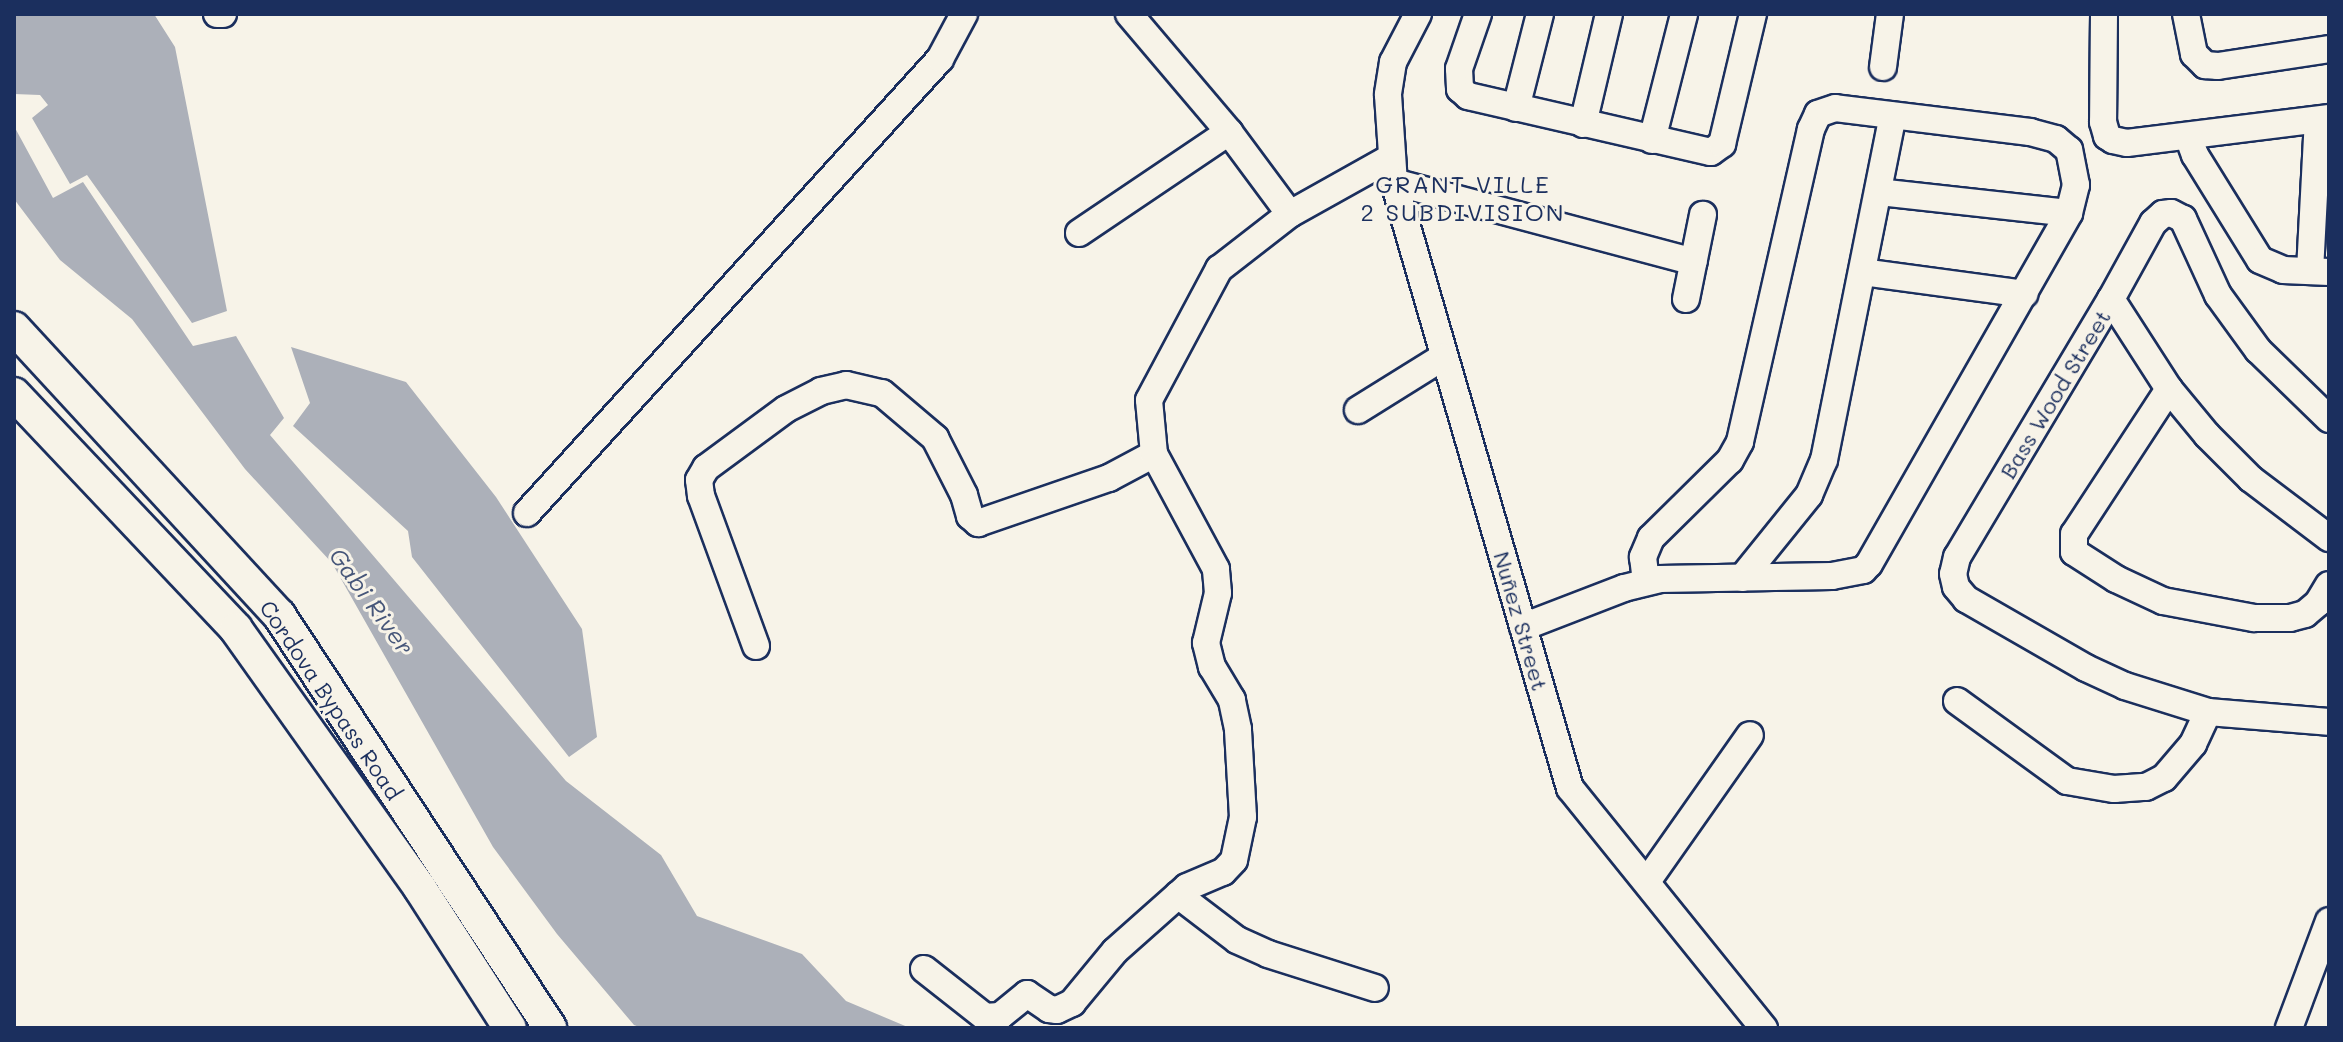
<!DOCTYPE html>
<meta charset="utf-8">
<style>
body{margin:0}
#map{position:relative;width:2343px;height:1042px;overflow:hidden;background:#f7f3e8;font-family:Mali,sans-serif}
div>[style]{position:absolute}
.water>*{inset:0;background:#acb0b9}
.roads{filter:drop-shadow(2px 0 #1b2f5e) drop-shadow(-2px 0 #1b2f5e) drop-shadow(0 2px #1b2f5e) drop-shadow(0 -2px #1b2f5e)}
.minor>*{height:26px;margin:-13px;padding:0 13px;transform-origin:13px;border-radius:13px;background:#f7f3e8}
.major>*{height:32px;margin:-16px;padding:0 16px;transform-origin:16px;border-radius:16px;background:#f7f3e8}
span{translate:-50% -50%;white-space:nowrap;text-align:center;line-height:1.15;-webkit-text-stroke:6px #f7f3e8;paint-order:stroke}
.street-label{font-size:22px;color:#1b2f5e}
.neighbourhood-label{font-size:24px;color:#1b2f5e;letter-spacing:2px}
.water-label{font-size:24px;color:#465679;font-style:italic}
.frame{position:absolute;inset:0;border:16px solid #1b2f5e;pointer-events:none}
</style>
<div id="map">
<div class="water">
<div style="clip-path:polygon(14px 14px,154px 14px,175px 47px,227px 311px,192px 323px,87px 175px,70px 184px,32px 118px,48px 105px,40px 95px,14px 94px)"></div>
<div style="clip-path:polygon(14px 126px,53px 198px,83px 182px,193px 346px,236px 336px,284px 418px,270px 435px,566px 781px,661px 855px,697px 916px,802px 954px,846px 1001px,910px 1028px,642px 1028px,634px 1025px,557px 934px,493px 847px,332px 563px,245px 469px,132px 319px,60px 260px,14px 199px)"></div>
<div style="clip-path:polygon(291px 347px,406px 382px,496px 497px,582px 629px,597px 737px,569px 757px,412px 557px,408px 531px,293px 426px,310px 403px)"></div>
</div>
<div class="roads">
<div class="minor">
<div style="left:217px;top:14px;width:6px"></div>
<div style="left:1129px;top:14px;width:155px;rotate:49.7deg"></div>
<div style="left:1229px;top:132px;width:102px;rotate:53.4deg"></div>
<div style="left:1418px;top:14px;width:54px;rotate:117.5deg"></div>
<div style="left:1393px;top:62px;width:33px;rotate:99deg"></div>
<div style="left:1388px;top:95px;width:87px;rotate:86.1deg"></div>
<div style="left:1394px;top:182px;width:631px;rotate:73.81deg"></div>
<div style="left:1570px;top:788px;width:309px;rotate:51.1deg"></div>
<div style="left:1478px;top:14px;width:58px;rotate:109.1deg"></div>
<div style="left:1459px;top:69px;width:20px;rotate:87deg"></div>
<div style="left:1460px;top:89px;width:11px;rotate:41deg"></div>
<div style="left:1468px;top:96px;width:249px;rotate:13deg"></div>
<div style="left:1711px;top:152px;width:14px;rotate:-36deg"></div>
<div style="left:1722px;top:144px;width:134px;rotate:-76.6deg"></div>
<div style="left:2104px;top:14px;width:108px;rotate:90.5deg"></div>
<div style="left:2103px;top:122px;width:15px;rotate:74deg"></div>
<div style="left:2107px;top:136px;width:7px;rotate:34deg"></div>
<div style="left:2113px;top:140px;width:14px;rotate:12deg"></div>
<div style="left:2127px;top:143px;width:204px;rotate:-7.1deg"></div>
<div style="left:2186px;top:14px;width:41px;rotate:78.7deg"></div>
<div style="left:2194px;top:54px;width:16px;rotate:45deg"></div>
<div style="left:2205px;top:65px;width:13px;rotate:4deg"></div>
<div style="left:2218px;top:66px;width:112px;rotate:-8.7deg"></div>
<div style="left:1883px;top:67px;width:53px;rotate:-82.5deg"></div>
<div style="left:1516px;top:108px;width:97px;rotate:-75.7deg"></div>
<div style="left:1583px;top:124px;width:113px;rotate:-76.7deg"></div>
<div style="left:2188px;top:136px;width:20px;rotate:70deg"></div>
<div style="left:2195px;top:155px;width:123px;rotate:58.2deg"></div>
<div style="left:2260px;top:260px;width:25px;rotate:23deg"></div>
<div style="left:2283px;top:270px;width:46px;rotate:2.5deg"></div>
<div style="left:1652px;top:140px;width:130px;rotate:-75.7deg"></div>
<div style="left:1394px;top:182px;width:310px;rotate:14.9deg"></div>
<div style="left:1879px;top:192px;width:191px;rotate:6.3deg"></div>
<div style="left:1079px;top:233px;width:181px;rotate:-34deg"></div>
<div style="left:2310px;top:271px;width:151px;rotate:-87deg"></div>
<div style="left:1863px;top:272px;width:163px;rotate:7.7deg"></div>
<div style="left:1686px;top:299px;width:86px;rotate:-78.6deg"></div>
<div style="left:2111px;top:299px;width:107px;rotate:57.2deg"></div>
<div style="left:2169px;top:389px;width:60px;rotate:50.4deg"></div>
<div style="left:2207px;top:435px;width:62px;rotate:45deg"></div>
<div style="left:2251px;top:479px;width:98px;rotate:37.1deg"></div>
<div style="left:2169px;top:389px;width:173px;rotate:123.2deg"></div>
<div style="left:2074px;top:534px;width:18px;rotate:90deg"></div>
<div style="left:2074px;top:552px;width:50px;rotate:32.7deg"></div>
<div style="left:2116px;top:579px;width:52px;rotate:25.1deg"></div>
<div style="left:2163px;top:601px;width:93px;rotate:10.6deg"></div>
<div style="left:2254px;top:618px;width:36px"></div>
<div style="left:2290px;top:618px;width:16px;rotate:-15deg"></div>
<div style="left:2305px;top:614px;width:17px;rotate:-40deg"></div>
<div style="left:2318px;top:603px;width:21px;rotate:-59deg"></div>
<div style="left:1358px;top:410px;width:100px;rotate:-31.9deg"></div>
<div style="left:2329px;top:419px;width:99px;rotate:-135.8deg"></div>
<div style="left:2258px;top:350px;width:68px;rotate:-126deg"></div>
<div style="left:2218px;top:295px;width:84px;rotate:-114.7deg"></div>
<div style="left:2183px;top:219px;width:13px;rotate:-153deg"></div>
<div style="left:2171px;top:213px;width:8px;rotate:173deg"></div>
<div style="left:2163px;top:214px;width:13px;rotate:138deg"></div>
<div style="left:2153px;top:223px;width:87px;rotate:118.9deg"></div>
<div style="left:2111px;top:299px;width:300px;rotate:120.8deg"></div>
<div style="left:1957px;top:557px;width:17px;rotate:103deg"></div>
<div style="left:1953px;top:574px;width:13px;rotate:77deg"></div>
<div style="left:1956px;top:587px;width:16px;rotate:50deg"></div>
<div style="left:1966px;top:599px;width:138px;rotate:29.9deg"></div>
<div style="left:2086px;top:668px;width:43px;rotate:24.8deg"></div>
<div style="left:2125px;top:686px;width:87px;rotate:17.4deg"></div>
<div style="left:2208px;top:712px;width:121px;rotate:4.7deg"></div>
<div style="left:527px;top:513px;width:614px;rotate:-47.71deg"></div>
<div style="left:940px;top:59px;width:51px;rotate:-61.9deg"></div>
<div style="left:1742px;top:578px;width:107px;rotate:-51.1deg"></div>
<div style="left:1809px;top:495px;width:38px;rotate:-67deg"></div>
<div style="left:1824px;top:460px;width:351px;rotate:-78.7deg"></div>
<div style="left:1523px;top:627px;width:108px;rotate:-21.1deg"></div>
<div style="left:1624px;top:588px;width:36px;rotate:-14deg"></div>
<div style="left:1659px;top:579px;width:173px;rotate:-1deg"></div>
<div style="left:1832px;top:576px;width:32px;rotate:-11deg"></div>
<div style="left:1863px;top:570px;width:8px;rotate:-45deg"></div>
<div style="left:1869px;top:564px;width:404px;rotate:-60.3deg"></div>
<div style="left:2069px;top:213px;width:29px;rotate:-76deg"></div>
<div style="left:2076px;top:185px;width:36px;rotate:-101deg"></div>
<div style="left:2069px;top:150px;width:17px;rotate:-140deg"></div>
<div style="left:2056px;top:139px;width:27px;rotate:-165deg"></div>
<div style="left:2030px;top:132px;width:196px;rotate:-173deg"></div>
<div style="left:1835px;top:108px;width:18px;rotate:161deg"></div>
<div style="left:1818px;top:114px;width:17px;rotate:115deg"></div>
<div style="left:1811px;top:129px;width:321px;rotate:102.8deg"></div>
<div style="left:1740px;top:442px;width:21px;rotate:119deg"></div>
<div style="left:1730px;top:460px;width:111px;rotate:135.4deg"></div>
<div style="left:1651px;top:538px;width:21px;rotate:113deg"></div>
<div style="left:1643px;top:557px;width:25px;rotate:83deg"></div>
<div style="left:756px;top:646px;width:160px;rotate:-110.1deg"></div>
<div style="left:701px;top:496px;width:16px;rotate:-97deg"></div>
<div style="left:699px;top:480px;width:14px;rotate:-60deg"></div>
<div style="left:706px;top:468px;width:99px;rotate:-36.4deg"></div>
<div style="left:786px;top:409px;width:39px;rotate:-27deg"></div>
<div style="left:821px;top:391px;width:26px;rotate:-13deg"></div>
<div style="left:846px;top:385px;width:37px;rotate:13deg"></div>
<div style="left:882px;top:393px;width:70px;rotate:40.3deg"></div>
<div style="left:935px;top:438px;width:64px;rotate:63deg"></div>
<div style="left:964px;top:495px;width:22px;rotate:74deg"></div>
<div style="left:970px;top:516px;width:11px;rotate:41deg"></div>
<div style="left:978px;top:523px;width:139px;rotate:-19deg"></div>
<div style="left:1109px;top:478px;width:51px;rotate:-28.1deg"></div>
<div style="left:1957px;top:701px;width:136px;rotate:36deg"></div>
<div style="left:2067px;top:781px;width:48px;rotate:9.7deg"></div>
<div style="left:2114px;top:789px;width:32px;rotate:-4deg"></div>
<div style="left:2146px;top:787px;width:20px;rotate:-27deg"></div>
<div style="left:2164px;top:778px;width:45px;rotate:-49.5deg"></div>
<div style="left:2193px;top:744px;width:35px;rotate:-65deg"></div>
<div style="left:1648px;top:880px;width:177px;rotate:-54.9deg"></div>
<div style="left:1178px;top:895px;width:74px;rotate:37.3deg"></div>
<div style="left:1237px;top:940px;width:34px;rotate:24deg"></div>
<div style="left:1268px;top:954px;width:112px;rotate:17.6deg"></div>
<div style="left:924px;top:969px;width:78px;rotate:38.2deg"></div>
<div style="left:985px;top:1017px;width:15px;rotate:-4deg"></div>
<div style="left:1000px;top:1016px;width:35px;rotate:-39deg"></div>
<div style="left:1027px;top:994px;width:27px;rotate:34deg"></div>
<div style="left:1049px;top:1009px;width:8px;rotate:7deg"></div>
<div style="left:1057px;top:1010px;width:17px;rotate:-25deg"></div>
<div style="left:1072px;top:1003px;width:67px;rotate:-50.4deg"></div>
<div style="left:1115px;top:951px;width:96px;rotate:-41.6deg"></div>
<div style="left:1187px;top:887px;width:39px;rotate:-23deg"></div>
<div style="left:1223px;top:872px;width:16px;rotate:-47deg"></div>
<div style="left:1234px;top:860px;width:44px;rotate:-78.2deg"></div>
<div style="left:1243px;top:817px;width:88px;rotate:-93.3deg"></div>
<div style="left:1238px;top:729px;width:30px;rotate:-102deg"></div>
<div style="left:1232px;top:700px;width:39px;rotate:-121deg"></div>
<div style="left:1212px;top:667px;width:25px;rotate:-104deg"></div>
<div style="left:1206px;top:643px;width:51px;rotate:-76.5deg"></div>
<div style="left:1218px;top:593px;width:24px;rotate:-95deg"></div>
<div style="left:1216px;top:569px;width:131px;rotate:-118.3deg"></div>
<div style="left:1154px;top:454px;width:54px;rotate:-95.3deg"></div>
<div style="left:1149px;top:400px;width:149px;rotate:-61.9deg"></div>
<div style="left:1219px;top:269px;width:90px;rotate:-37.8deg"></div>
<div style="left:1290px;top:214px;width:115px;rotate:-29.2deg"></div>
<div style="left:2289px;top:1028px;width:114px;rotate:-69.5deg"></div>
</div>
<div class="major">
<div style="left:14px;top:328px;width:391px;rotate:47.3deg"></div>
<div style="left:279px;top:615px;width:494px;rotate:56.7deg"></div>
<div style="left:14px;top:394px;width:323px;rotate:46.6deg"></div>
<div style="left:236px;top:629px;width:318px;rotate:54.6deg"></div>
<div style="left:420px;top:888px;width:166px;rotate:57.3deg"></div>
</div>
</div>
<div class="street-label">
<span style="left:2055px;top:394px;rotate:-59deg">Bass Wood Street</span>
<span style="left:1521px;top:621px;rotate:74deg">Nuñez Street</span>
<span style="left:331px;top:700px;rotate:56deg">Cordova Bypass Road</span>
</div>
<div class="neighbourhood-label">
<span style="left:1463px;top:198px">GRANT VILLE<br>2 SUBDIVISION</span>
</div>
<div class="water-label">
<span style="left:372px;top:601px;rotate:54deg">Gabi River</span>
</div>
<div class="frame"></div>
</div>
